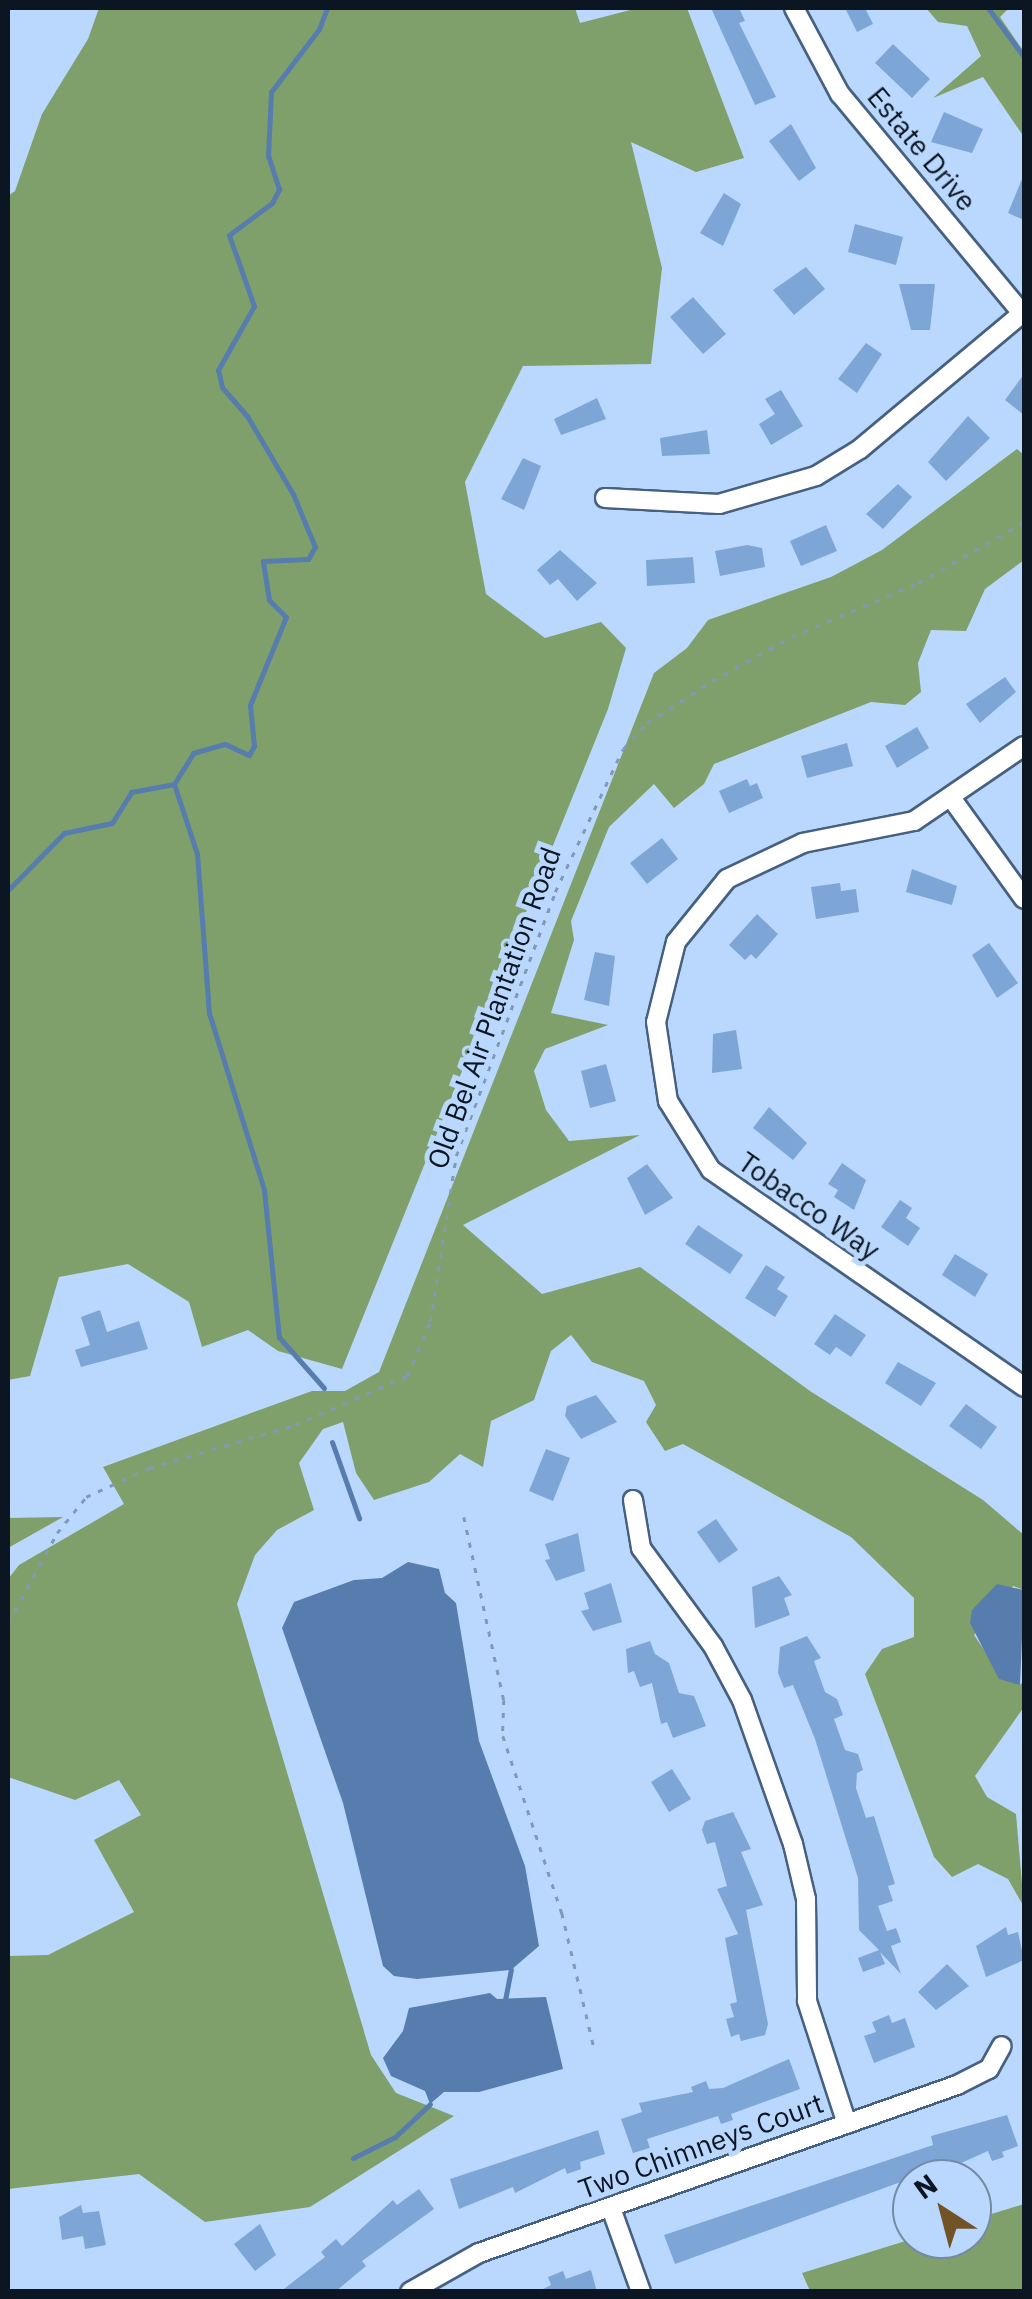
<!DOCTYPE html>
<style>
body{margin:0}
#map{position:relative;width:1032px;height:2299px;overflow:hidden;background:#bad8fd;font-family:"IBM Plex Sans",sans-serif}
div>[style]{position:absolute}
.forest>*{inset:0;background:#7fa06a}
.water>*{inset:0;background:#567dad}
.stream>*{height:5px;margin:-2.5px;padding:0 2.5px;transform-origin:2.5px;border-radius:2.5px;background:#567dad}
.building>*{inset:0;background:#7da6d7}
.path>*{height:2.5px;margin-top:-1.25px;transform-origin:0;background:repeating-linear-gradient(90deg,#8199b6 0 5px,transparent 0 13px)}
.roads{filter:drop-shadow(2px 0 #466080) drop-shadow(-2px 0 #466080) drop-shadow(0 2px #466080) drop-shadow(0 -2px #466080)}
.minor>*{height:18px;margin:-9px;padding:0 9px;transform-origin:9px;border-radius:9px;background:#fff}
span{translate:-50% -50%;white-space:nowrap;text-align:center;line-height:1.15;-webkit-text-stroke:10px #bad8fd;paint-order:stroke}
.street-label{font-size:28px;color:#0b1622}
.frame{position:absolute;inset:0;border:10px solid #0b1622;pointer-events:none}
.north{position:absolute;left:892px;top:2159px;width:100px;height:100px;box-sizing:border-box;background:#bad8fd;border:2px solid #748aa5;border-radius:50%;rotate:324deg;font-size:28px;font-weight:700;line-height:40px;text-align:center;color:#0b1622}
.north::after{content:'';display:block;margin:auto;width:35px;height:45px;background:#725328;clip-path:polygon(50% 0,100% 100%,50% 72%,0 100%)}
</style>
<div id="map">
<div class="forest">
<div style="clip-path:polygon(99px 8px,575px 8px,580px 23px,638px 8px,687px 8px,744px 158px,696px 172px,631px 142px,662px 268px,651px 364px,523px 366px,465px 482px,486px 594px,545px 638px,601px 622px,626px 648px,608px 709px,342px 1369px,278px 1351px,248px 1330px,202px 1347px,189px 1302px,128px 1264px,59px 1277px,30px 1376px,8px 1380px,8px 196px,15px 191px,42px 114px,88px 39px)"></div>
<div style="clip-path:polygon(926px 8px,1009px 8px,1000px 17px,1024px 52px,1024px 137px,983px 77px,933px 98px,981px 56px,967px 26px,938px 22px)"></div>
<div style="clip-path:polygon(1017px 449px,1024px 455px,1024px 560px,985px 589px,966px 631px,931px 630px,918px 663px,921px 692px,905px 705px,871px 702px,714px 764px,704px 784px,674px 808px,654px 784px,609px 827px,571px 921px,574px 940px,551px 1013px,608px 1025px,545px 1049px,534px 1071px,546px 1110px,569px 1141px,640px 1135px,463px 1225px,542px 1294px,640px 1267px,810px 1391px,983px 1500px,1024px 1535px,1024px 1590px,1013px 1586px,974px 1635px,989px 1657px,1020px 1685px,1024px 1681px,1024px 1707px,975px 1776px,987px 1797px,1016px 1814px,1024px 1907px,1008px 1879px,978px 1864px,952px 1877px,934px 1857px,865px 1674px,882px 1649px,914px 1637px,914px 1598px,851px 1537px,683px 1444px,665px 1451px,646px 1422px,656px 1405px,644px 1381px,592px 1362px,571px 1335px,551px 1351px,534px 1400px,491px 1421px,483px 1467px,460px 1454px,429px 1482px,374px 1500px,356px 1473px,343px 1422px,323px 1429px,299px 1463px,314px 1510px,277px 1530px,255px 1555px,237px 1604px,371px 2055px,396px 2093px,454px 2116px,310px 2207px,205px 2222px,139px 2174px,8px 2189px,8px 1956px,48px 1955px,134px 1912px,94px 1840px,141px 1815px,119px 1780px,75px 1800px,8px 1777px,8px 1579px,19px 1565px,124px 1504px,103px 1467px,312px 1391px,345px 1391px,379px 1372px,654px 673px,687px 648px,708px 620px,831px 577px,882px 550px)"></div>
<div style="clip-path:polygon(63px 1517px,8px 1548px,8px 1518px)"></div>
<div style="clip-path:polygon(1024px 2204px,1024px 2291px,810px 2291px,802px 2273px,912px 2239px,972px 2239px,972px 2220px)"></div>
</div>
<div class="water">
<div style="clip-path:polygon(408px 1562px,439px 1569px,445px 1593px,456px 1603px,479px 1741px,525px 1866px,539px 1946px,511px 1970px,417px 1979px,394px 1976px,383px 1966px,343px 1803px,282px 1628px,294px 1602px,354px 1580px,382px 1578px)"></div>
<div style="clip-path:polygon(997px 1584px,1024px 1590px,1020px 1685px,999px 1679px,970px 1623px,972px 1610px)"></div>
<div style="clip-path:polygon(490px 1993px,497px 1999px,546px 1997px,563px 2069px,479px 2092px,444px 2092px,430px 2104px,425px 2091px,391px 2076px,383px 2058px,403px 2031px,409px 2008px)"></div>
</div>
<div class="stream">
<div style="left:988px;top:8px;width:61px;rotate:53.7deg"></div>
<div style="left:174px;top:784px;width:74px;rotate:71.8deg"></div>
<div style="left:197px;top:854px;width:159px;rotate:85.7deg"></div>
<div style="left:209px;top:1013px;width:185px;rotate:72.7deg"></div>
<div style="left:264px;top:1190px;width:148px;rotate:84.2deg"></div>
<div style="left:279px;top:1337px;width:68px;rotate:48.6deg"></div>
<div style="left:8px;top:890px;width:80px;rotate:-45.5deg"></div>
<div style="left:64px;top:833px;width:49px;rotate:-11.8deg"></div>
<div style="left:112px;top:823px;width:36px;rotate:-58deg"></div>
<div style="left:131px;top:792px;width:44px;rotate:-10.5deg"></div>
<div style="left:174px;top:784px;width:36px;rotate:-58deg"></div>
<div style="left:193px;top:753px;width:33px;rotate:-16deg"></div>
<div style="left:225px;top:744px;width:26px;rotate:25deg"></div>
<div style="left:249px;top:755px;width:10px;rotate:-61deg"></div>
<div style="left:254px;top:746px;width:41px;rotate:-95.6deg"></div>
<div style="left:250px;top:705px;width:95px;rotate:-67.8deg"></div>
<div style="left:286px;top:617px;width:24px;rotate:-135deg"></div>
<div style="left:269px;top:600px;width:39px;rotate:-99deg"></div>
<div style="left:263px;top:561px;width:45px;rotate:-2.5deg"></div>
<div style="left:308px;top:559px;width:14px;rotate:-60deg"></div>
<div style="left:315px;top:547px;width:57px;rotate:-112.5deg"></div>
<div style="left:293px;top:494px;width:91px;rotate:-120.5deg"></div>
<div style="left:247px;top:416px;width:38px;rotate:-131deg"></div>
<div style="left:222px;top:387px;width:17px;rotate:-103deg"></div>
<div style="left:218px;top:370px;width:73px;rotate:-60.6deg"></div>
<div style="left:254px;top:306px;width:75px;rotate:-109.4deg"></div>
<div style="left:229px;top:235px;width:54px;rotate:-36.7deg"></div>
<div style="left:272px;top:203px;width:16px;rotate:-63deg"></div>
<div style="left:279px;top:189px;width:35px;rotate:-108deg"></div>
<div style="left:268px;top:156px;width:64px;rotate:-87.3deg"></div>
<div style="left:271px;top:92px;width:79px;rotate:-52.7deg"></div>
<div style="left:319px;top:29px;width:22px;rotate:-69deg"></div>
<div style="left:332px;top:1442px;width:81px;rotate:70.4deg"></div>
<div style="left:505px;top:2000px;width:31px;rotate:-79deg"></div>
<div style="left:353px;top:2158px;width:47px;rotate:-26.6deg"></div>
<div style="left:395px;top:2137px;width:48px;rotate:-43.3deg"></div>
</div>
<div class="building">
<div style="clip-path:polygon(711px 8px,739px 8px,745px 21px,739px 23px,776px 97px,755px 105px)"></div>
<div style="clip-path:polygon(845px 8px,865px 8px,873px 24px,857px 32px)"></div>
<div style="clip-path:polygon(893px 44px,930px 79px,912px 98px,875px 63px)"></div>
<div style="clip-path:polygon(944px 112px,983px 129px,972px 153px,931px 142px)"></div>
<div style="clip-path:polygon(791px 124px,816px 168px,799px 181px,769px 141px)"></div>
<div style="clip-path:polygon(1024px 174px,1024px 220px,1008px 213px)"></div>
<div style="clip-path:polygon(724px 193px,741px 204px,723px 246px,700px 233px)"></div>
<div style="clip-path:polygon(855px 224px,903px 237px,896px 265px,848px 252px)"></div>
<div style="clip-path:polygon(806px 267px,825px 289px,794px 315px,773px 290px)"></div>
<div style="clip-path:polygon(899px 284px,935px 284px,930px 330px,911px 330px)"></div>
<div style="clip-path:polygon(693px 297px,726px 334px,703px 354px,670px 317px)"></div>
<div style="clip-path:polygon(866px 343px,882px 354px,857px 393px,838px 379px)"></div>
<div style="clip-path:polygon(1024px 374px,1024px 415px,1005px 400px)"></div>
<div style="clip-path:polygon(781px 390px,803px 426px,771px 445px,759px 424px,775px 414px,765px 399px)"></div>
<div style="clip-path:polygon(597px 398px,606px 419px,561px 435px,554px 419px)"></div>
<div style="clip-path:polygon(968px 416px,990px 438px,946px 481px,928px 462px)"></div>
<div style="clip-path:polygon(707px 430px,710px 454px,662px 456px,660px 438px)"></div>
<div style="clip-path:polygon(523px 458px,541px 466px,524px 510px,501px 499px)"></div>
<div style="clip-path:polygon(898px 484px,912px 497px,883px 529px,866px 514px)"></div>
<div style="clip-path:polygon(826px 525px,837px 551px,801px 566px,790px 541px)"></div>
<div style="clip-path:polygon(747px 545px,762px 548px,765px 567px,720px 576px,715px 551px)"></div>
<div style="clip-path:polygon(560px 550px,597px 583px,577px 601px,558px 579px,550px 585px,537px 570px)"></div>
<div style="clip-path:polygon(693px 557px,695px 583px,647px 586px,646px 560px)"></div>
<div style="clip-path:polygon(1005px 677px,1016px 692px,980px 723px,966px 704px)"></div>
<div style="clip-path:polygon(917px 727px,929px 748px,897px 768px,885px 746px)"></div>
<div style="clip-path:polygon(847px 743px,853px 766px,807px 778px,801px 756px)"></div>
<div style="clip-path:polygon(747px 779px,750px 786px,757px 783px,763px 798px,729px 813px,719px 791px)"></div>
<div style="clip-path:polygon(662px 838px,678px 859px,647px 884px,630px 863px)"></div>
<div style="clip-path:polygon(912px 869px,957px 886px,952px 905px,906px 892px)"></div>
<div style="clip-path:polygon(840px 883px,841px 891px,856px 889px,859px 912px,816px 919px,811px 887px)"></div>
<div style="clip-path:polygon(757px 914px,778px 934px,756px 959px,751px 954px,745px 960px,729px 945px)"></div>
<div style="clip-path:polygon(989px 943px,1018px 983px,997px 998px,972px 955px)"></div>
<div style="clip-path:polygon(595px 952px,615px 956px,609px 1006px,584px 1000px)"></div>
<div style="clip-path:polygon(736px 1030px,742px 1069px,712px 1073px,713px 1034px)"></div>
<div style="clip-path:polygon(606px 1064px,616px 1101px,590px 1108px,581px 1071px)"></div>
<div style="clip-path:polygon(769px 1107px,807px 1143px,793px 1160px,753px 1128px)"></div>
<div style="clip-path:polygon(842px 1163px,866px 1180px,854px 1210px,834px 1197px,838px 1190px,828px 1184px)"></div>
<div style="clip-path:polygon(647px 1164px,673px 1198px,645px 1215px,627px 1178px)"></div>
<div style="clip-path:polygon(900px 1200px,912px 1208px,906px 1218px,920px 1228px,908px 1246px,881px 1227px)"></div>
<div style="clip-path:polygon(698px 1225px,743px 1255px,730px 1274px,685px 1244px)"></div>
<div style="clip-path:polygon(955px 1254px,988px 1274px,975px 1297px,942px 1275px)"></div>
<div style="clip-path:polygon(766px 1265px,785px 1277px,777px 1289px,788px 1296px,775px 1317px,745px 1298px)"></div>
<div style="clip-path:polygon(100px 1310px,107px 1332px,139px 1321px,148px 1349px,81px 1367px,75px 1350px,90px 1345px,81px 1317px)"></div>
<div style="clip-path:polygon(835px 1314px,866px 1335px,851px 1357px,836px 1347px,830px 1355px,814px 1344px)"></div>
<div style="clip-path:polygon(898px 1362px,936px 1383px,921px 1406px,885px 1383px)"></div>
<div style="clip-path:polygon(596px 1395px,617px 1422px,581px 1439px,565px 1416px,567px 1406px)"></div>
<div style="clip-path:polygon(966px 1404px,997px 1427px,981px 1449px,949px 1426px)"></div>
<div style="clip-path:polygon(546px 1449px,570px 1458px,553px 1501px,529px 1491px)"></div>
<div style="clip-path:polygon(716px 1519px,738px 1550px,719px 1563px,697px 1532px)"></div>
<div style="clip-path:polygon(578px 1533px,585px 1571px,556px 1581px,545px 1560px,550px 1559px,545px 1544px)"></div>
<div style="clip-path:polygon(779px 1576px,792px 1595px,784px 1598px,790px 1615px,755px 1628px,752px 1587px)"></div>
<div style="clip-path:polygon(611px 1583px,622px 1622px,593px 1631px,581px 1611px,589px 1609px,584px 1593px)"></div>
<div style="clip-path:polygon(807px 1636px,821px 1658px,814px 1661px,825px 1692px,837px 1699px,843px 1715px,834px 1719px,845px 1750px,858px 1754px,863px 1770px,857px 1773px,856px 1788px,866px 1818px,874px 1816px,895px 1884px,888px 1886px,893px 1901px,878px 1906px,887px 1931px,896px 1928px,901px 1942px,891px 1946px,901px 1974px,880px 1952px,885px 1964px,863px 1972px,858px 1958px,879px 1950px,859px 1930px,858px 1878px,815px 1739px,793px 1685px,784px 1688px,778px 1673px,780px 1647px)"></div>
<div style="clip-path:polygon(650px 1641px,655px 1654px,669px 1663px,679px 1693px,694px 1696px,706px 1726px,673px 1738px,667px 1722px,661px 1724px,652px 1683px,640px 1687px,634px 1671px,628px 1673px,626px 1649px)"></div>
<div style="clip-path:polygon(672px 1769px,691px 1799px,669px 1812px,651px 1782px)"></div>
<div style="clip-path:polygon(733px 1812px,751px 1849px,741px 1852px,763px 1905px,746px 1910px,768px 2024px,765px 2035px,741px 2041px,739px 2034px,731px 2037px,726px 2019px,734px 2017px,730px 2004px,737px 2002px,725px 1938px,738px 1934px,717px 1889px,727px 1886px,715px 1842px,707px 1844px,702px 1830px,705px 1821px)"></div>
<div style="clip-path:polygon(1006px 1927px,1008px 1935px,1018px 1932px,1024px 1960px,986px 1977px,976px 1946px)"></div>
<div style="clip-path:polygon(947px 1964px,969px 1986px,936px 2010px,918px 1992px)"></div>
<div style="clip-path:polygon(889px 2015px,892px 2023px,905px 2018px,915px 2047px,874px 2063px,864px 2036px,876px 2032px,872px 2022px)"></div>
<div style="clip-path:polygon(789px 2059px,800px 2089px,731px 2114px,733px 2120px,721px 2124px,718px 2116px,647px 2139px,650px 2148px,633px 2153px,621px 2119px,642px 2112px,639px 2103px,693px 2092px,691px 2087px,706px 2081px,709px 2089px,723px 2088px)"></div>
<div style="clip-path:polygon(1007px 2115px,1018px 2146px,1002px 2152px,1004px 2157px,992px 2161px,988px 2151px,941px 2172px,944px 2179px,920px 2175px,675px 2264px,664px 2235px,933px 2145px,931px 2136px)"></div>
<div style="clip-path:polygon(598px 2130px,605px 2154px,580px 2162px,581px 2169px,567px 2174px,565px 2168px,515px 2193px,513px 2187px,459px 2209px,450px 2179px)"></div>
<div style="clip-path:polygon(419px 2189px,434px 2209px,362px 2261px,366px 2266px,335px 2292px,280px 2292px,325px 2257px,321px 2252px,336px 2239px,342px 2246px,393px 2200px,397px 2205px)"></div>
<div style="clip-path:polygon(81px 2205px,83px 2213px,99px 2211px,106px 2245px,85px 2249px,83px 2236px,62px 2240px,59px 2217px)"></div>
<div style="clip-path:polygon(260px 2224px,276px 2255px,255px 2271px,234px 2244px)"></div>
<div style="clip-path:polygon(591px 2270px,597px 2292px,537px 2292px,551px 2285px,548px 2277px,563px 2271px,566px 2279px)"></div>
</div>
<div class="path">
<div style="left:464px;top:1517px;width:187px;rotate:77.7deg"></div>
<div style="left:504px;top:1700px;width:36px;rotate:92deg"></div>
<div style="left:503px;top:1736px;width:187px;rotate:71.6deg"></div>
<div style="left:562px;top:1913px;width:138px;rotate:76.6deg"></div>
<div style="left:8px;top:1623px;width:102px;rotate:-61.4deg"></div>
<div style="left:57px;top:1533px;width:46px;rotate:-51.1deg"></div>
<div style="left:86px;top:1497px;width:69px;rotate:-24.7deg"></div>
<div style="left:149px;top:1468px;width:152px;rotate:-16.4deg"></div>
<div style="left:295px;top:1425px;width:122px;rotate:-23.6deg"></div>
<div style="left:407px;top:1376px;width:59px;rotate:-66.9deg"></div>
<div style="left:430px;top:1322px;width:168px;rotate:-81.1deg"></div>
<div style="left:456px;top:1156px;width:282px;rotate:-69.4deg"></div>
<div style="left:555px;top:892px;width:158px;rotate:-64.6deg"></div>
<div style="left:623px;top:749px;width:35px;rotate:-47deg"></div>
<div style="left:647px;top:723px;width:77px;rotate:-32.9deg"></div>
<div style="left:712px;top:681px;width:90px;rotate:-29.1deg"></div>
<div style="left:791px;top:637px;width:138px;rotate:-23deg"></div>
<div style="left:918px;top:583px;width:122px;rotate:-29.9deg"></div>
</div>
<div class="roads">
<div class="minor">
<div style="left:794px;top:8px;width:98px;rotate:61.9deg"></div>
<div style="left:840px;top:94px;width:288px;rotate:50.3deg"></div>
<div style="left:605px;top:498px;width:114px;rotate:3deg"></div>
<div style="left:719px;top:504px;width:101px;rotate:-16.1deg"></div>
<div style="left:816px;top:476px;width:52px;rotate:-31.5deg"></div>
<div style="left:860px;top:449px;width:214px;rotate:-39.9deg"></div>
<div style="left:1024px;top:746px;width:133px;rotate:145.7deg"></div>
<div style="left:914px;top:821px;width:113px;rotate:168.8deg"></div>
<div style="left:803px;top:843px;width:84px;rotate:154.7deg"></div>
<div style="left:727px;top:879px;width:81px;rotate:129deg"></div>
<div style="left:676px;top:942px;width:82px;rotate:104deg"></div>
<div style="left:656px;top:1022px;width:80px;rotate:81.4deg"></div>
<div style="left:668px;top:1101px;width:81px;rotate:58.1deg"></div>
<div style="left:711px;top:1170px;width:381px;rotate:34.7deg"></div>
<div style="left:952px;top:799px;width:123px;rotate:54.2deg"></div>
<div style="left:633px;top:1500px;width:49px;rotate:80.5deg"></div>
<div style="left:641px;top:1548px;width:122px;rotate:53.7deg"></div>
<div style="left:713px;top:1646px;width:61px;rotate:61.8deg"></div>
<div style="left:742px;top:1700px;width:153px;rotate:70.5deg"></div>
<div style="left:793px;top:1844px;width:57px;rotate:76.7deg"></div>
<div style="left:806px;top:1899px;width:102px;rotate:89.4deg"></div>
<div style="left:807px;top:2001px;width:129px;rotate:72deg"></div>
<div style="left:611px;top:2208px;width:89px;rotate:70.3deg"></div>
<div style="left:410px;top:2292px;width:79px;rotate:-29.5deg"></div>
<div style="left:479px;top:2253px;width:507px;rotate:-19.36deg"></div>
<div style="left:957px;top:2085px;width:36px;rotate:-27deg"></div>
<div style="left:989px;top:2069px;width:26px;rotate:-61deg"></div>
</div>
</div>
<div class="street-label">
<span style="left:922px;top:149px;rotate:50deg">Estate Drive</span>
<span style="left:494px;top:1008px;rotate:-70deg">Old Bel Air Plantation Road</span>
<span style="left:809px;top:1206px;rotate:35deg">Tobacco Way</span>
<span style="left:701px;top:2146px;rotate:-20deg">Two Chimneys Court</span>
</div>
<div class="frame"></div>
<div class="north">N</div>
</div>
